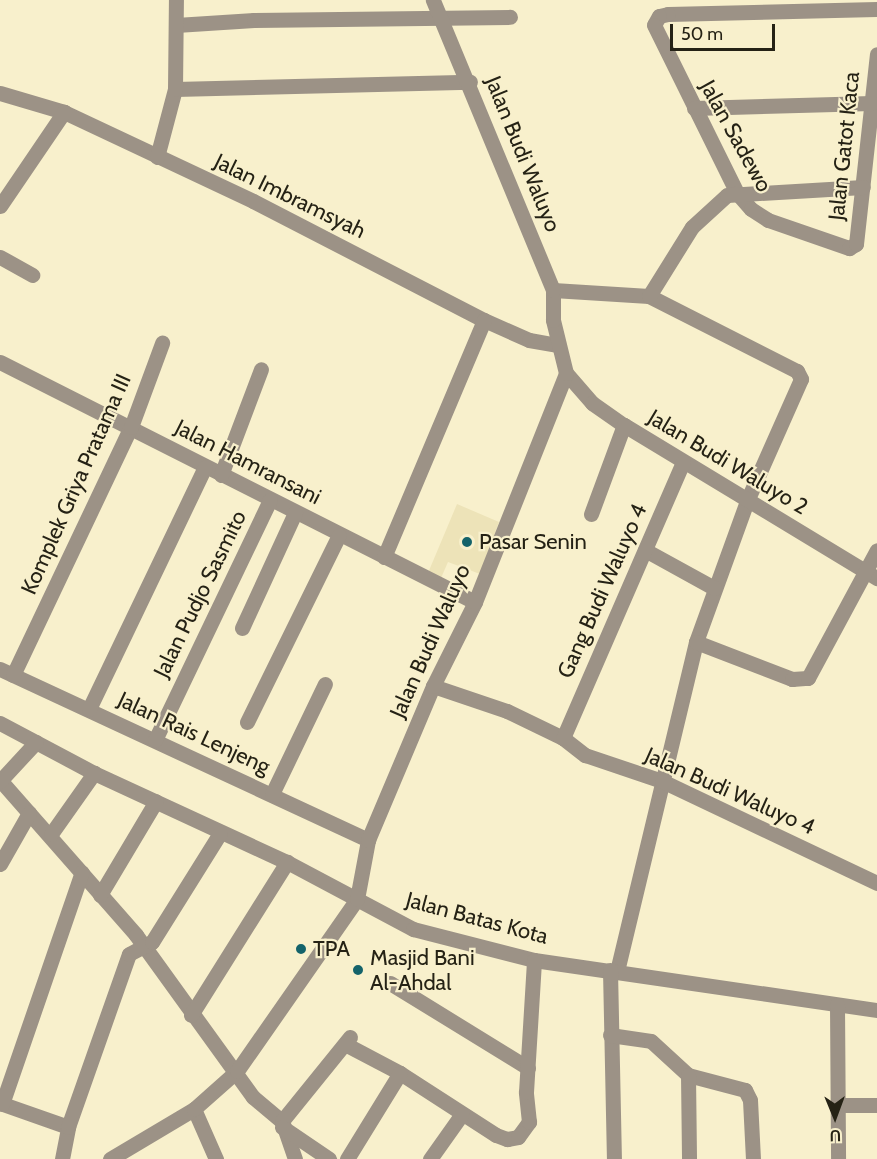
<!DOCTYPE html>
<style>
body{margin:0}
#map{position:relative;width:877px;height:1159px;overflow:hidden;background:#f8f0cc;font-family:Cabin,sans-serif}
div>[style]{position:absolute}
.built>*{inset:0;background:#ede3b8}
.minor>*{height:15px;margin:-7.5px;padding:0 7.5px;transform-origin:7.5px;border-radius:7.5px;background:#9c9286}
.dots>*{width:16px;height:16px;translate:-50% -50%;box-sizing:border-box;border:3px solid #f8f0cc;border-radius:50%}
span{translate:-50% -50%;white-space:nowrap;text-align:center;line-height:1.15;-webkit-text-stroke:4.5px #f8f0cc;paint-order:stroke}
.street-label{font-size:22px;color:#252215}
.poi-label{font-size:22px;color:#252215}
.left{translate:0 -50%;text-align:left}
.north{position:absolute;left:805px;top:1087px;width:60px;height:60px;-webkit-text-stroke:4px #f8f0cc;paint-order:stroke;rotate:179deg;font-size:16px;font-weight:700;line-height:24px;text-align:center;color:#252215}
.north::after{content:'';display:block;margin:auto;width:21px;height:27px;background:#252215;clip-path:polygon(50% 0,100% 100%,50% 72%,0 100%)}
.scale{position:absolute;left:670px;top:24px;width:105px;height:27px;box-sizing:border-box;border:3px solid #252215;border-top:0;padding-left:8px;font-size:18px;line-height:21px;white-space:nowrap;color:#252215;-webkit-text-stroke:4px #f8f0cc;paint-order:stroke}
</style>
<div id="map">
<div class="built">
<div style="clip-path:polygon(457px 504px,499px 522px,480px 574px,448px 562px,441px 578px,428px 573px)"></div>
</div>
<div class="minor">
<div style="left:877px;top:9px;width:209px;rotate:178.6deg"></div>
<div style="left:668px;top:14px;width:9px;rotate:167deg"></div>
<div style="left:659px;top:16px;width:10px;rotate:119deg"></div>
<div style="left:654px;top:25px;width:187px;rotate:63.7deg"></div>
<div style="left:737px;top:193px;width:21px;rotate:49deg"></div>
<div style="left:751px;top:209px;width:20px;rotate:33deg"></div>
<div style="left:768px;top:220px;width:86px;rotate:19.1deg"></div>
<div style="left:849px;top:248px;width:8px;rotate:-30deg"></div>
<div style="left:856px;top:244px;width:191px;rotate:-83.7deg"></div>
<div style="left:176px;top:25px;width:78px;rotate:-3.7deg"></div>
<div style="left:254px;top:20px;width:256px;rotate:-0.7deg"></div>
<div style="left:175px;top:89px;width:295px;rotate:-1.4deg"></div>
<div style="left:0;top:93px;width:67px;rotate:16.5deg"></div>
<div style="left:64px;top:112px;width:209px;rotate:25.2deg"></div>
<div style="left:253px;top:201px;width:260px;rotate:27.3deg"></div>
<div style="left:484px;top:320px;width:49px;rotate:24deg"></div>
<div style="left:529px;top:340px;width:28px;rotate:10deg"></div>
<div style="left:694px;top:108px;width:178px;rotate:-1.6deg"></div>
<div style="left:157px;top:157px;width:70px;rotate:-75.2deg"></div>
<div style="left:175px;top:89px;width:89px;rotate:-89.4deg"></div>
<div style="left:0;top:206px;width:114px;rotate:-55.8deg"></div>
<div style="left:0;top:257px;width:37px;rotate:29deg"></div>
<div style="left:553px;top:290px;width:96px;rotate:3.6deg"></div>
<div style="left:649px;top:296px;width:166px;rotate:26.9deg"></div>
<div style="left:797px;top:371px;width:9px;rotate:63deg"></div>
<div style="left:801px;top:379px;width:133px;rotate:113.9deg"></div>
<div style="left:747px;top:501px;width:150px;rotate:109.9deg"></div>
<div style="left:696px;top:642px;width:338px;rotate:103.5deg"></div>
<div style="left:649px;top:296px;width:81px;rotate:-58.1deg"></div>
<div style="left:692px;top:227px;width:47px;rotate:-42.4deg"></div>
<div style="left:727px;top:195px;width:136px;rotate:-3.4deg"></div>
<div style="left:0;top:362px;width:532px;rotate:26.81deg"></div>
<div style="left:566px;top:373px;width:40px;rotate:49deg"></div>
<div style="left:592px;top:403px;width:39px;rotate:35deg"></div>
<div style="left:624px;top:425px;width:296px;rotate:31.2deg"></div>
<div style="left:221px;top:475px;width:113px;rotate:-69.3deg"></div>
<div style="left:591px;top:514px;width:95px;rotate:-69.7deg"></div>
<div style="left:645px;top:550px;width:79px;rotate:28.8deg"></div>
<div style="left:384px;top:557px;width:257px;rotate:-67.1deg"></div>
<div style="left:242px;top:628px;width:127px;rotate:-65.3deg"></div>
<div style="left:696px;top:642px;width:103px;rotate:21.1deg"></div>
<div style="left:792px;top:679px;width:16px;rotate:-4deg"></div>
<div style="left:808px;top:678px;width:145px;rotate:-61.7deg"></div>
<div style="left:0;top:669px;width:406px;rotate:24.9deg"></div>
<div style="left:13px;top:675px;width:275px;rotate:-64.6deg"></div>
<div style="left:131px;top:427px;width:90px;rotate:-69.7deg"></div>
<div style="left:433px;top:686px;width:78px;rotate:18.7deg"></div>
<div style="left:507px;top:711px;width:62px;rotate:25.7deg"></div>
<div style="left:563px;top:738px;width:28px;rotate:38deg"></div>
<div style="left:585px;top:755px;width:81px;rotate:18.7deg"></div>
<div style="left:662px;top:781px;width:238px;rotate:25.4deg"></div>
<div style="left:89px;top:709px;width:268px;rotate:-64.4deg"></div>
<div style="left:247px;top:722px;width:208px;rotate:-63.8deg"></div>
<div style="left:0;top:723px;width:106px;rotate:28deg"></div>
<div style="left:94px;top:773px;width:213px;rotate:24.8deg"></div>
<div style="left:287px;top:862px;width:143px;rotate:28deg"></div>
<div style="left:413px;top:929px;width:125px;rotate:14.4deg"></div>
<div style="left:534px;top:960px;width:347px;rotate:8.3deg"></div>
<div style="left:563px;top:738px;width:301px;rotate:-66.5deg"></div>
<div style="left:155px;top:740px;width:266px;rotate:-64.4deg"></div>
<div style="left:0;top:780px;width:206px;rotate:48.7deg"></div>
<div style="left:136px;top:935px;width:200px;rotate:54.2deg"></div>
<div style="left:253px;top:1097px;width:38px;rotate:40deg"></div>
<div style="left:282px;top:1121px;width:40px;rotate:71.1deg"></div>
<div style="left:0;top:781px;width:53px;rotate:-47.3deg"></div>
<div style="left:272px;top:794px;width:122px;rotate:-64.3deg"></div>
<div style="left:51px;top:834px;width:75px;rotate:-54.8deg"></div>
<div style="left:0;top:864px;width:59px;rotate:-60.4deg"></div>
<div style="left:100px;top:895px;width:109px;rotate:-59.2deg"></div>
<div style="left:610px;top:970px;width:189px;rotate:88.8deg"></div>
<div style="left:390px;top:983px;width:162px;rotate:31.6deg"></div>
<div style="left:837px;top:1005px;width:154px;rotate:89.6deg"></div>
<div style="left:191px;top:1015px;width:181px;rotate:-57.9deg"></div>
<div style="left:610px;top:1035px;width:41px;rotate:8.3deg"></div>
<div style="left:651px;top:1041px;width:50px;rotate:42.6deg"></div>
<div style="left:688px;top:1075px;width:59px;rotate:14.7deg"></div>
<div style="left:745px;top:1090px;width:11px;rotate:63deg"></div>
<div style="left:750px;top:1100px;width:59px;rotate:87.1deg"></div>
<div style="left:345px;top:1044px;width:62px;rotate:27.8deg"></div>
<div style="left:400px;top:1073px;width:114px;rotate:32.9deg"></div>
<div style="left:496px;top:1135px;width:12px;rotate:20deg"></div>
<div style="left:507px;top:1139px;width:11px;rotate:-10deg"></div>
<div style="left:518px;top:1137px;width:19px;rotate:-54deg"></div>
<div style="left:529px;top:1122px;width:30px;rotate:-96deg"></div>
<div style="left:526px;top:1092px;width:132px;rotate:-86.5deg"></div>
<div style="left:688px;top:1075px;width:84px;rotate:89.3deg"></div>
<div style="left:0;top:1103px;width:72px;rotate:19.4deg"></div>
<div style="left:2px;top:1104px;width:245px;rotate:-71deg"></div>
<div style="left:837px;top:1105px;width:40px"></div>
<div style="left:194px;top:1109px;width:55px;rotate:66.3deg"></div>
<div style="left:282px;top:1121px;width:108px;rotate:-51deg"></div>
<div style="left:282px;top:1127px;width:57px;rotate:34.2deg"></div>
<div style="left:62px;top:1159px;width:33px;rotate:-79deg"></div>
<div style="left:68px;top:1127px;width:183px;rotate:-70.6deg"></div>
<div style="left:129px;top:954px;width:26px;rotate:-28deg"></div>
<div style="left:152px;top:942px;width:128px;rotate:-58deg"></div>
<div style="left:110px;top:1159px;width:98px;rotate:-30.8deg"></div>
<div style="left:194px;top:1109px;width:57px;rotate:-41.5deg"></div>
<div style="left:237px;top:1071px;width:210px;rotate:-55.1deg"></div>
<div style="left:357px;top:899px;width:60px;rotate:-79.4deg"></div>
<div style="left:368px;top:840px;width:167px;rotate:-67.1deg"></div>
<div style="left:433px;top:686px;width:94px;rotate:-63.4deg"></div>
<div style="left:475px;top:602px;width:246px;rotate:-68.3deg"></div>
<div style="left:566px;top:373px;width:55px;rotate:-103.8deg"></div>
<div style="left:553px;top:320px;width:30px;rotate:-90deg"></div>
<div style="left:553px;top:290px;width:314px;rotate:-112.5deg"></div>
<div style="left:347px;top:1159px;width:101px;rotate:-58.4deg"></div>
<div style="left:430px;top:1159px;width:55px;rotate:-54.6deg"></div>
</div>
<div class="dots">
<div style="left:467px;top:542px;background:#14636a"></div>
<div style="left:301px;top:949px;background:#14636a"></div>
<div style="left:358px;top:970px;background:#14636a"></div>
</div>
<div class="street-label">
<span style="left:736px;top:136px;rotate:61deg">Jalan Sadewo</span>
<span style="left:844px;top:146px;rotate:-84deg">Jalan Gatot Kaca</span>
<span style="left:523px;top:154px;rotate:68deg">Jalan Budi Waluyo</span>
<span style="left:290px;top:196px;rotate:26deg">Jalan Imbramsyah</span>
<span style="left:248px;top:462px;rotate:27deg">Jalan Hamransani</span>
<span style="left:728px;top:462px;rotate:31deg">Jalan Budi Waluyo 2</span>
<span style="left:76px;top:484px;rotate:-66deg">Komplek Griya Pratama III</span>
<span style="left:602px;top:591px;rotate:-66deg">Gang Budi Waluyo 4</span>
<span style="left:200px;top:594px;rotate:-64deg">Jalan Pudjo Sasmito</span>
<span style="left:430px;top:641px;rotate:-66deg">Jalan Budi Waluyo</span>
<span style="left:194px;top:733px;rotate:25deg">Jalan Rais Lenjeng</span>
<span style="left:730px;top:791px;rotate:24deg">Jalan Budi Waluyo 4</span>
<span style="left:477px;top:918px;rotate:15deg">Jalan Batas Kota</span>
</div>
<div class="poi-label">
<span class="left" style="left:479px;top:542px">Pasar Senin</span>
<span class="left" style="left:313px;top:949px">TPA</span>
<span class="left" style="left:370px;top:970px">Masjid Bani<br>Al-Ahdal</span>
</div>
<div class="north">U</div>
<div class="scale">50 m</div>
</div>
